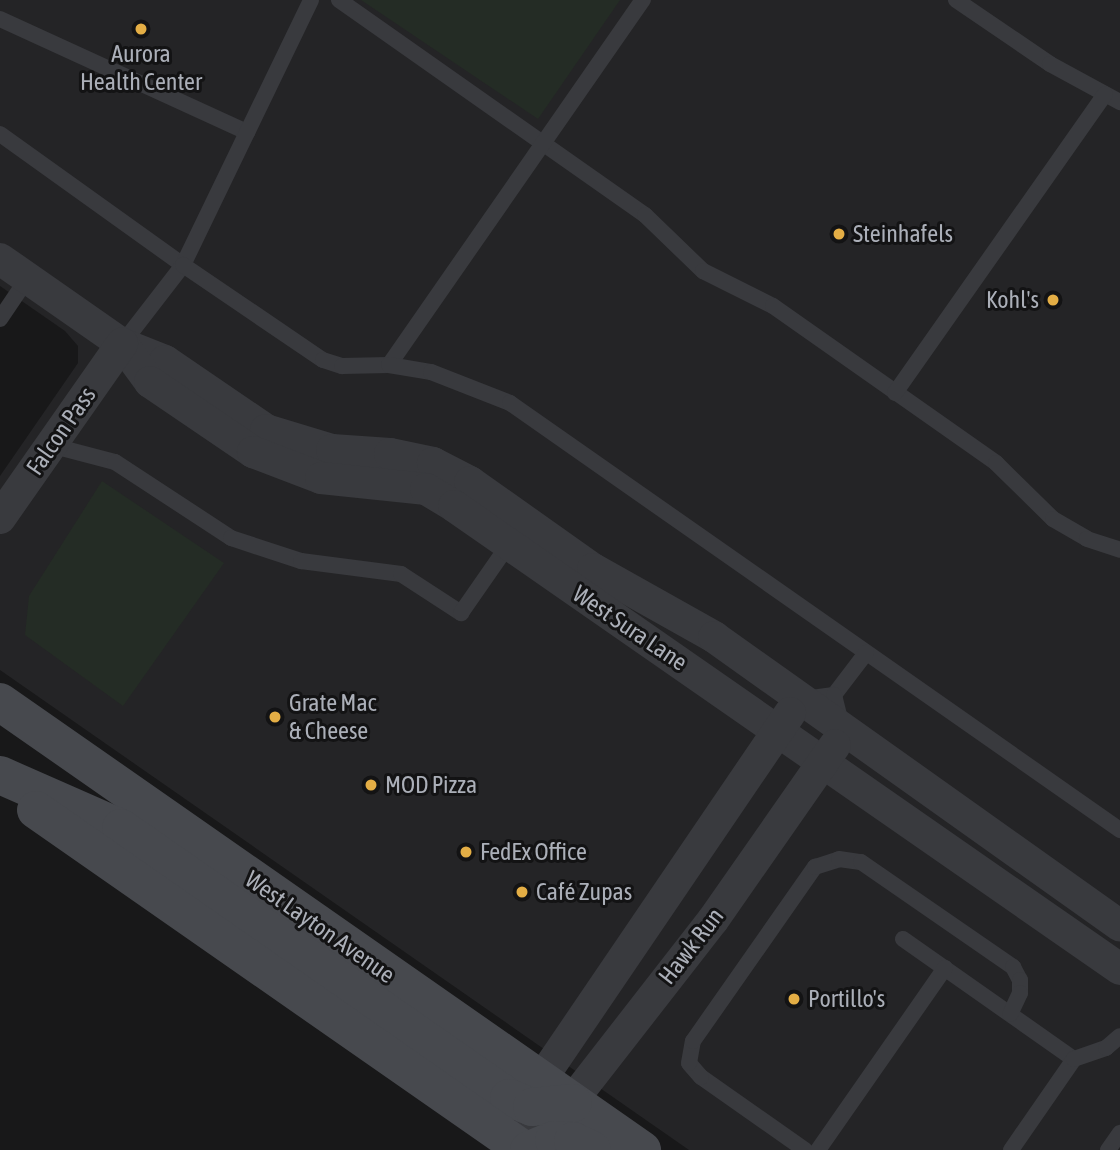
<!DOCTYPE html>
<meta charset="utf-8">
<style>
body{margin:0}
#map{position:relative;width:1120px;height:1150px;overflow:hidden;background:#181819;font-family:"Asap Condensed",sans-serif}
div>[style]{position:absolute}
.built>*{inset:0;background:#242426}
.green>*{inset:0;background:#242c25}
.service>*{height:16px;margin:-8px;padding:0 8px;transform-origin:8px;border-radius:8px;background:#393a3e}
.minor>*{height:32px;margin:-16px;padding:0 16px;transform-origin:16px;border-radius:16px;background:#393a3e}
.secondary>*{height:38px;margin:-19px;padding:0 19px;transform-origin:19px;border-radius:19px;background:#47494e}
.dots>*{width:19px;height:19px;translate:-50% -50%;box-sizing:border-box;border:4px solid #131314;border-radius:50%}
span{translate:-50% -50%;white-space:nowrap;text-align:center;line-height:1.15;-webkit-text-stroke:6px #131314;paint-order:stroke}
.poi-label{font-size:24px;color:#abafb8}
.left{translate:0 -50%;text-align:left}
.right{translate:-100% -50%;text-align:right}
.street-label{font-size:24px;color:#abafb8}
</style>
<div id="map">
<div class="built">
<div style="clip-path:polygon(0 0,1120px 0,1120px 1150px,689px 1150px,0 670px,0 476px,78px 363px,78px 346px,65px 331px,0 286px)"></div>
</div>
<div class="green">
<div style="clip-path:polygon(361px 0,620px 0,538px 119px)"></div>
<div style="clip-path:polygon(102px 481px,224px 563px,123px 706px,25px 635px,29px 596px)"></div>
</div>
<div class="service">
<div style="left:339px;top:0;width:374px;rotate:35.1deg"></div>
<div style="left:645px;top:215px;width:81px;rotate:44deg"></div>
<div style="left:703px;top:271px;width:78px;rotate:26.6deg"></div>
<div style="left:773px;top:306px;width:273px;rotate:35.1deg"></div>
<div style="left:996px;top:463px;width:80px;rotate:44.5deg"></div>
<div style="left:1053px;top:519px;width:39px;rotate:30deg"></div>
<div style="left:1087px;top:539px;width:35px;rotate:18deg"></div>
<div style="left:956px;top:0;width:114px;rotate:34.2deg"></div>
<div style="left:1050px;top:64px;width:80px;rotate:28.5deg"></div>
<div style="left:0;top:19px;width:272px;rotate:24.6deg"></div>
<div style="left:0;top:134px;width:225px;rotate:35.6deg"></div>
<div style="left:183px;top:265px;width:294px;rotate:-64.2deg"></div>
<div style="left:0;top:319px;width:48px;rotate:-56deg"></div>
<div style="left:122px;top:344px;width:100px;rotate:-52.3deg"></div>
<div style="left:183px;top:265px;width:169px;rotate:34.2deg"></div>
<div style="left:323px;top:360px;width:20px;rotate:18deg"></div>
<div style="left:342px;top:366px;width:47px;rotate:-1.2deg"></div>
<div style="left:389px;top:365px;width:445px;rotate:-55.2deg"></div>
<div style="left:389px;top:365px;width:43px;rotate:9.5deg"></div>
<div style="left:431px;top:372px;width:85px;rotate:21.4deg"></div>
<div style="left:510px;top:403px;width:745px;rotate:34.99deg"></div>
<div style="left:895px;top:393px;width:365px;rotate:-54.9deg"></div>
<div style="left:50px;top:445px;width:67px;rotate:14.7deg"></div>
<div style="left:115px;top:462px;width:139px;rotate:33.2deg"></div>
<div style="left:231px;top:538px;width:74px;rotate:18.2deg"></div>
<div style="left:301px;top:561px;width:101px;rotate:7.4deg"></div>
<div style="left:401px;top:574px;width:72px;rotate:33deg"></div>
<div style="left:461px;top:613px;width:88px;rotate:-55.2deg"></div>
<div style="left:834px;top:695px;width:53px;rotate:-52.7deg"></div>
<div style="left:804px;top:699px;width:30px;rotate:-8deg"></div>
<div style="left:834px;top:695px;width:29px;rotate:76deg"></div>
<div style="left:903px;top:939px;width:209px;rotate:35.1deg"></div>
<div style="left:805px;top:1150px;width:127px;rotate:-144.9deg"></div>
<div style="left:701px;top:1077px;width:18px;rotate:-131deg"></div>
<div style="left:689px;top:1063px;width:22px;rotate:-80deg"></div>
<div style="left:693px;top:1041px;width:213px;rotate:-55deg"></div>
<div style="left:815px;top:867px;width:25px;rotate:-18deg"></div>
<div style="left:839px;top:859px;width:22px;rotate:8deg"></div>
<div style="left:861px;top:862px;width:185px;rotate:34.6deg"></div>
<div style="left:1013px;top:967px;width:15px;rotate:62deg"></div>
<div style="left:1020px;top:980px;width:13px;rotate:90deg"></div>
<div style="left:1020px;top:993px;width:23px;rotate:115deg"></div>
<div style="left:818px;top:1150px;width:222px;rotate:-55.1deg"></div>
<div style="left:1011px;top:1150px;width:111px;rotate:-55.3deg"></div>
<div style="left:1074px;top:1059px;width:34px;rotate:-19deg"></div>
<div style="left:1106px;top:1048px;width:18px;rotate:-41deg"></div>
<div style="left:1108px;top:1150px;width:21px;rotate:-55deg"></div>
</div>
<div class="minor">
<div style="left:0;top:259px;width:149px;rotate:34.9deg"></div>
<div style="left:122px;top:344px;width:46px;rotate:21.6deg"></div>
<div style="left:165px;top:361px;width:122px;rotate:34.3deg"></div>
<div style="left:266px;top:430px;width:69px;rotate:16.9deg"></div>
<div style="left:332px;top:450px;width:58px;rotate:3.9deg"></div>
<div style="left:390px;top:454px;width:44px;rotate:11.8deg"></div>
<div style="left:433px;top:463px;width:42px;rotate:27.2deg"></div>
<div style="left:470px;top:482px;width:151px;rotate:35.3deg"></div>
<div style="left:593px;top:569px;width:139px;rotate:29.3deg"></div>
<div style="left:714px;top:637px;width:498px;rotate:35.4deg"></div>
<div style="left:123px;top:345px;width:46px;rotate:53.9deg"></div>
<div style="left:150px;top:382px;width:125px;rotate:34.2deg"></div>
<div style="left:253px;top:452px;width:73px;rotate:20.9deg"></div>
<div style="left:321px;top:478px;width:106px;rotate:6deg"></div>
<div style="left:426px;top:489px;width:33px;rotate:31deg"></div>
<div style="left:454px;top:506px;width:811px;rotate:34.81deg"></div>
<div style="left:0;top:518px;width:213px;rotate:-55deg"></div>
<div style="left:558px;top:1119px;width:252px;rotate:-52.1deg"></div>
<div style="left:713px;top:920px;width:213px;rotate:-55.1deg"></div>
<div style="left:526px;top:1150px;width:70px;rotate:-78.5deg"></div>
<div style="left:540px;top:1081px;width:445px;rotate:-55.8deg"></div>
</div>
<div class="secondary">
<div style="left:0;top:702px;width:783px;rotate:34.91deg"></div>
<div style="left:0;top:775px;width:132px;rotate:23.7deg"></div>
<div style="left:121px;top:828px;width:473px;rotate:34.8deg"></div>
<div style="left:509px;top:1098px;width:25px;rotate:21deg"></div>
<div style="left:532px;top:1107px;width:41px;rotate:-5.6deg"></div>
<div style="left:36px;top:810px;width:595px;rotate:34.87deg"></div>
<div style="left:529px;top:1150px;width:27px;rotate:-22deg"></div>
<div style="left:554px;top:1140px;width:19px;rotate:3deg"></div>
<div style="left:573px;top:1141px;width:21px;rotate:25deg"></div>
</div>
<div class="dots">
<div style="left:141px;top:29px;background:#e4ae45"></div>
<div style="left:839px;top:234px;background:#e4ae45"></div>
<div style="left:1053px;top:300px;background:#e4ae45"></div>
<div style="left:275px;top:717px;background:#e4ae45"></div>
<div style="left:371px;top:785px;background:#e4ae45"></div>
<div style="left:466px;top:852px;background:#e4ae45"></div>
<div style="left:522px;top:892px;background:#e4ae45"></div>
<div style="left:794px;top:999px;background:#e4ae45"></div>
</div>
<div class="poi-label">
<span style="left:141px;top:68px">Aurora<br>Health Center</span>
<span class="left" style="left:853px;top:234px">Steinhafels</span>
<span class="right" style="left:1039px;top:300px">Kohl's</span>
<span class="left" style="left:289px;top:717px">Grate Mac<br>&amp; Cheese</span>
<span class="left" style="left:385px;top:785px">MOD Pizza</span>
<span class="left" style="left:480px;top:852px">FedEx Office</span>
<span class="left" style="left:536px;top:892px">Café Zupas</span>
<span class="left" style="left:808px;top:999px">Portillo's</span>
</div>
<div class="street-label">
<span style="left:61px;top:431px;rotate:-55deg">Falcon Pass</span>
<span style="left:630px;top:628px;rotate:34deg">West Sura Lane</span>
<span style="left:320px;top:927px;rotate:35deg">West Layton Avenue</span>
<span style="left:691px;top:946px;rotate:-52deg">Hawk Run</span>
</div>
</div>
